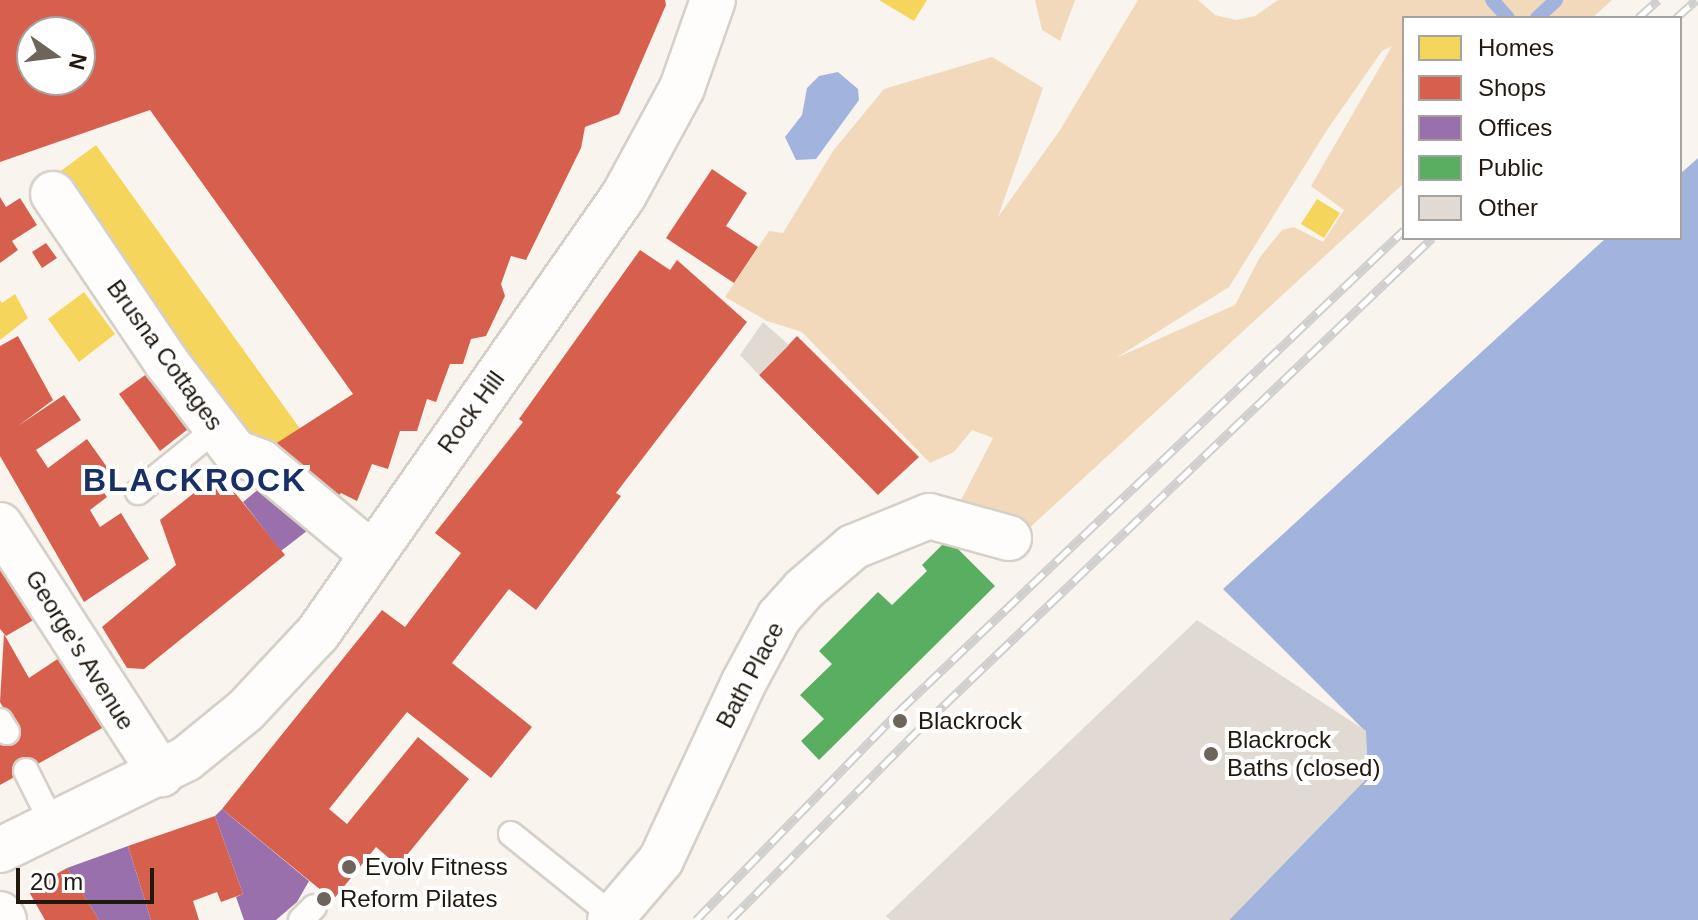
<!DOCTYPE html>
<style>
body{margin:0}
#map{position:relative;width:1698px;height:920px;overflow:hidden;background:#f9f4ee;font-family:Arial,sans-serif}
div>[style]{position:absolute}
.green>*{inset:0;background:#f2d9bb}
.water>*{inset:0;background:#a2b4de}
.homes>*{inset:0;background:#f6d55c}
.shops>*{inset:0;background:#d6604d}
.offices>*{inset:0;background:#9970ab}
.public>*{inset:0;background:#5aae61}
.stream>*{height:14px;margin:-7px;padding:0 7px;transform-origin:7px;border-radius:7px;background:#a2b4de}
.building>*{inset:0;background:#e1dad2}
.roads{filter:drop-shadow(2px 0 #d6d0c8) drop-shadow(-2px 0 #d6d0c8) drop-shadow(0 2px #d6d0c8) drop-shadow(0 -2px #d6d0c8)}
.service>*{height:24px;margin:-12px;padding:0 12px;transform-origin:12px;border-radius:12px;background:#fefdfc}
.minor>*{height:44px;margin:-22px;padding:0 22px;transform-origin:22px;border-radius:22px;background:#fefdfc}
.tertiary>*{height:44px;margin:-22px;padding:0 22px;transform-origin:22px;border-radius:22px;background:#fefdfc}
.rail>*{height:9px;margin-top:-4.5px;transform-origin:0;background:repeating-linear-gradient(90deg,#fff 0 18px,#d1cfce 0 36px);box-sizing:border-box;border-block:2px solid #d1cfce}
.dots>*{width:22px;height:22px;translate:-50% -50%;box-sizing:border-box;border:4px solid #fff;border-radius:50%}
span{translate:-50% -50%;white-space:nowrap;text-align:center;line-height:1.15;-webkit-text-stroke:8px #fff;paint-order:stroke}
.street-label{font-size:24px;color:#21180e}
.poi-label{font-size:24px;color:#21180e}
.left{translate:0 -50%;text-align:left}
.district-label{font-size:32px;color:#1a2f66;font-weight:700;letter-spacing:2px}
.legend{position:absolute;left:1402px;top:16px;width:280px;height:224px;box-sizing:border-box;background:#fff;border:2px solid #a6a39f;margin:0;padding:10px 14px;list-style:none;font-size:24px;color:#21180e}
.legend li{display:flex;align-items:center;gap:16px;height:40px}
.legend b{width:40px;border:2px solid #a6a39f}
.north{position:absolute;left:16px;top:16px;width:80px;height:80px;box-sizing:border-box;background:#fff;border:2px solid #a6a39f;border-radius:50%;rotate:104deg;font-size:22px;font-weight:700;line-height:32px;text-align:center;color:#21180e}
.north::after{content:'';display:block;margin:auto;width:28px;height:36px;background:#6d655c;clip-path:polygon(50% 0,100% 100%,50% 72%,0 100%)}
.scale{position:absolute;left:16px;top:868px;width:138px;height:36px;box-sizing:border-box;border:4px solid #21180e;border-top:0;padding-left:10px;font-size:24px;line-height:28px;white-space:nowrap;color:#21180e;-webkit-text-stroke:6px #fff;paint-order:stroke}
</style>
<div id="map">
<div class="green">
<div style="clip-path:polygon(1035px 0,1075px 0,1060px 41px,1042px 30px)"></div>
<div style="clip-path:polygon(evenodd,1138px 0,1198px 0,1215px 15px,1236px 20px,1255px 16px,1278px 0,1612px 0,1592px 18px,1404px 18px,1404px 183px,1025px 532px,957px 508px,993px 438px,972px 430px,954px 452px,930px 463px,802px 332px,767px 321px,725px 297px,769px 231px,783px 233px,833px 151px,884px 89px,992px 57px,1043px 88px,998px 217px,1060px 130px,1138px 0,1392px 46px,1311px 186px,1344px 210px,1323px 242px,1294px 227px,1282px 230px,1260px 257px,1235px 305px,1116px 358px,1229px 287px,1327px 130px,1382px 51px,1392px 46px)"></div>
</div>
<div class="water">
<div style="clip-path:polygon(838px 72px,858px 89px,859px 100px,816px 159px,796px 160px,785px 137px,802px 115px,807px 88px,819px 76px)"></div>
<div style="clip-path:polygon(1698px 158px,1698px 920px,1229px 920px,1368px 777px,1365px 731px,1223px 589px,1606px 238px,1680px 238px,1680px 174px)"></div>
</div>
<div class="homes">
<div style="clip-path:polygon(879px 0,927px 0,914px 21px)"></div>
<div style="clip-path:polygon(96px 145px,301px 430px,269px 448px,241px 429px,58px 173px)"></div>
<div style="clip-path:polygon(1317px 199px,1340px 213px,1324px 238px,1301px 224px)"></div>
<div style="clip-path:polygon(84px 292px,115px 334px,79px 362px,48px 319px)"></div>
<div style="clip-path:polygon(15px 294px,28px 318px,0 340px,0 300px,2px 303px)"></div>
</div>
<div class="shops">
<div style="clip-path:polygon(evenodd,0 0,665px 0,666px 5px,619px 114px,585px 127px,581px 148px,526px 260px,511px 256px,501px 284px,505px 296px,486px 336px,471px 339px,463px 364px,450px 364px,436px 402px,427px 399px,417px 431px,400px 431px,388px 469px,372px 464px,357px 501px,341px 493px,323px 512px,269px 448px,353px 394px,150px 110px,0 162px,0 0,32px 32px,80px 32px,80px 80px,32px 80px,32px 32px)"></div>
<div style="clip-path:polygon(712px 169px,747px 193px,726px 226px,758px 247px,734px 283px,666px 238px)"></div>
<div style="clip-path:polygon(0 197px,6px 207px,20px 198px,37px 225px,12px 241px,18px 250px,0 263px)"></div>
<div style="clip-path:polygon(46px 243px,57px 258px,42px 268px,32px 252px)"></div>
<div style="clip-path:polygon(640px 250px,670px 270px,677px 260px,747px 322px,616px 493px,621px 496px,536px 610px,509px 589px,452px 663px,532px 727px,491px 778px,407px 712px,329px 809px,347px 824px,418px 737px,469px 779px,398px 866px,376px 847px,333px 900px,222px 809px,382px 610px,405px 627px,461px 553px,435px 533px,523px 422px,519px 419px)"></div>
<div style="clip-path:polygon(18px 336px,53px 400px,18px 426px,64px 395px,81px 420px,36px 450px,48px 468px,87px 439px,114px 477px,99px 486px,107px 497px,90px 510px,100px 527px,121px 513px,149px 559px,84px 602px,0 456px,0 346px)"></div>
<div style="clip-path:polygon(797px 336px,919px 457px,878px 495px,759px 375px)"></div>
<div style="clip-path:polygon(148px 373px,188px 429px,160px 451px,119px 394px)"></div>
<div style="clip-path:polygon(219px 473px,285px 555px,144px 669px,127px 668px,102px 627px,176px 565px,160px 520px)"></div>
<div style="clip-path:polygon(0 561px,37px 618px,6px 636px,0 629px)"></div>
<div style="clip-path:polygon(4px 634px,29px 678px,62px 656px,104px 727px,0 785px,0 736px,15px 728px,0 702px)"></div>
<div style="clip-path:polygon(215px 816px,243px 894px,221px 902px,217px 892px,193px 901px,199px 920px,151px 920px,128px 846px)"></div>
<div style="clip-path:polygon(67px 868px,99px 920px,45px 920px,28px 890px)"></div>
</div>
<div class="offices">
<div style="clip-path:polygon(272px 478px,312px 527px,281px 551px,243px 502px)"></div>
<div style="clip-path:polygon(222px 809px,309px 881px,297px 902px,276px 920px,244px 920px,236px 897px,243px 894px,215px 816px)"></div>
<div style="clip-path:polygon(128px 846px,151px 920px,99px 920px,67px 868px)"></div>
</div>
<div class="public">
<div style="clip-path:polygon(948px 539px,995px 586px,819px 760px,801px 741px,824px 719px,800px 695px,832px 664px,819px 651px,878px 592px,892px 605px,927px 571px,922px 565px)"></div>
</div>
<div class="stream">
<div style="left:1492px;top:0;width:24px;rotate:48deg"></div>
<div style="left:1537px;top:18px;width:26px;rotate:-43deg"></div>
</div>
<div class="building">
<div style="clip-path:polygon(763px 322px,789px 345px,759px 375px,740px 355px)"></div>
<div style="clip-path:polygon(1197px 620px,1366px 731px,1368px 777px,1229px 920px,890px 920px,886px 916px)"></div>
</div>
<div class="roads">
<div class="service">
<div style="left:138px;top:492px;width:102px;rotate:-39deg"></div>
<div style="left:0;top:721px;width:13px;rotate:58deg"></div>
<div style="left:26px;top:771px;width:58px;rotate:63.4deg"></div>
<div style="left:511px;top:834px;width:131px;rotate:38.8deg"></div>
<div style="left:301px;top:920px;width:18px;rotate:-45deg"></div>
</div>
<div class="minor">
<div style="left:53px;top:194px;width:204px;rotate:56deg"></div>
<div style="left:167px;top:363px;width:112px;rotate:52.6deg"></div>
<div style="left:235px;top:452px;width:28px;rotate:21deg"></div>
<div style="left:261px;top:462px;width:144px;rotate:39.7deg"></div>
<div style="left:0;top:914px;width:7px;rotate:56deg"></div>
<div style="left:610px;top:920px;width:79px;rotate:-49.6deg"></div>
<div style="left:661px;top:860px;width:196px;rotate:-65deg"></div>
<div style="left:744px;top:682px;width:74px;rotate:-61.7deg"></div>
<div style="left:779px;top:617px;width:36px;rotate:-48deg"></div>
<div style="left:803px;top:590px;width:66px;rotate:-40.7deg"></div>
<div style="left:853px;top:547px;width:82px;rotate:-22.2deg"></div>
<div style="left:929px;top:516px;width:83px;rotate:15.4deg"></div>
</div>
<div class="tertiary">
<div style="left:0;top:525px;width:297px;rotate:57.1deg"></div>
<div style="left:0;top:850px;width:207px;rotate:-26.1deg"></div>
<div style="left:186px;top:759px;width:77px;rotate:-39.2deg"></div>
<div style="left:246px;top:710px;width:105px;rotate:-46.9deg"></div>
<div style="left:318px;top:633px;width:534px;rotate:-55.06deg"></div>
<div style="left:624px;top:195px;width:122px;rotate:-61.5deg"></div>
<div style="left:682px;top:88px;width:93px;rotate:-70.6deg"></div>
</div>
</div>
<div class="rail">
<div style="left:1638px;top:18px;width:27px;rotate:-42deg"></div>
<div style="left:1676px;top:18px;width:27px;rotate:-42deg"></div>
<div style="left:696px;top:920px;width:293px;rotate:-45.8deg"></div>
<div style="left:900px;top:710px;width:696px;rotate:-43.6deg"></div>
<div style="left:730px;top:920px;width:267px;rotate:-45.3deg"></div>
<div style="left:918px;top:730px;width:712px;rotate:-43.75deg"></div>
</div>
<div class="dots">
<div style="left:900px;top:721px;background:#6d655c"></div>
<div style="left:1211px;top:754px;background:#6d655c"></div>
<div style="left:349px;top:867px;background:#6d655c"></div>
<div style="left:324px;top:899px;background:#6d655c"></div>
</div>
<div class="street-label">
<span style="left:165px;top:355px;rotate:54deg">Brusna Cottages</span>
<span style="left:471px;top:412px;rotate:-54deg">Rock Hill</span>
<span style="left:80px;top:650px;rotate:58deg">George's Avenue</span>
<span style="left:750px;top:675px;rotate:-62deg">Bath Place</span>
</div>
<div class="poi-label">
<span class="left" style="left:918px;top:721px">Blackrock</span>
<span class="left" style="left:1227px;top:754px">Blackrock<br>Baths (closed)</span>
<span class="left" style="left:365px;top:867px">Evolv Fitness</span>
<span class="left" style="left:340px;top:899px">Reform Pilates</span>
</div>
<div class="district-label">
<span style="left:195px;top:480px">BLACKROCK</span>
</div>
<ul class="legend">
<li><b style="height:22px;background:#f6d55c"></b>Homes</li>
<li><b style="height:22px;background:#d6604d"></b>Shops</li>
<li><b style="height:22px;background:#9970ab"></b>Offices</li>
<li><b style="height:22px;background:#5aae61"></b>Public</li>
<li><b style="height:22px;background:#e1dad2"></b>Other</li>
</ul>
<div class="north">N</div>
<div class="scale">20 m</div>
</div>
